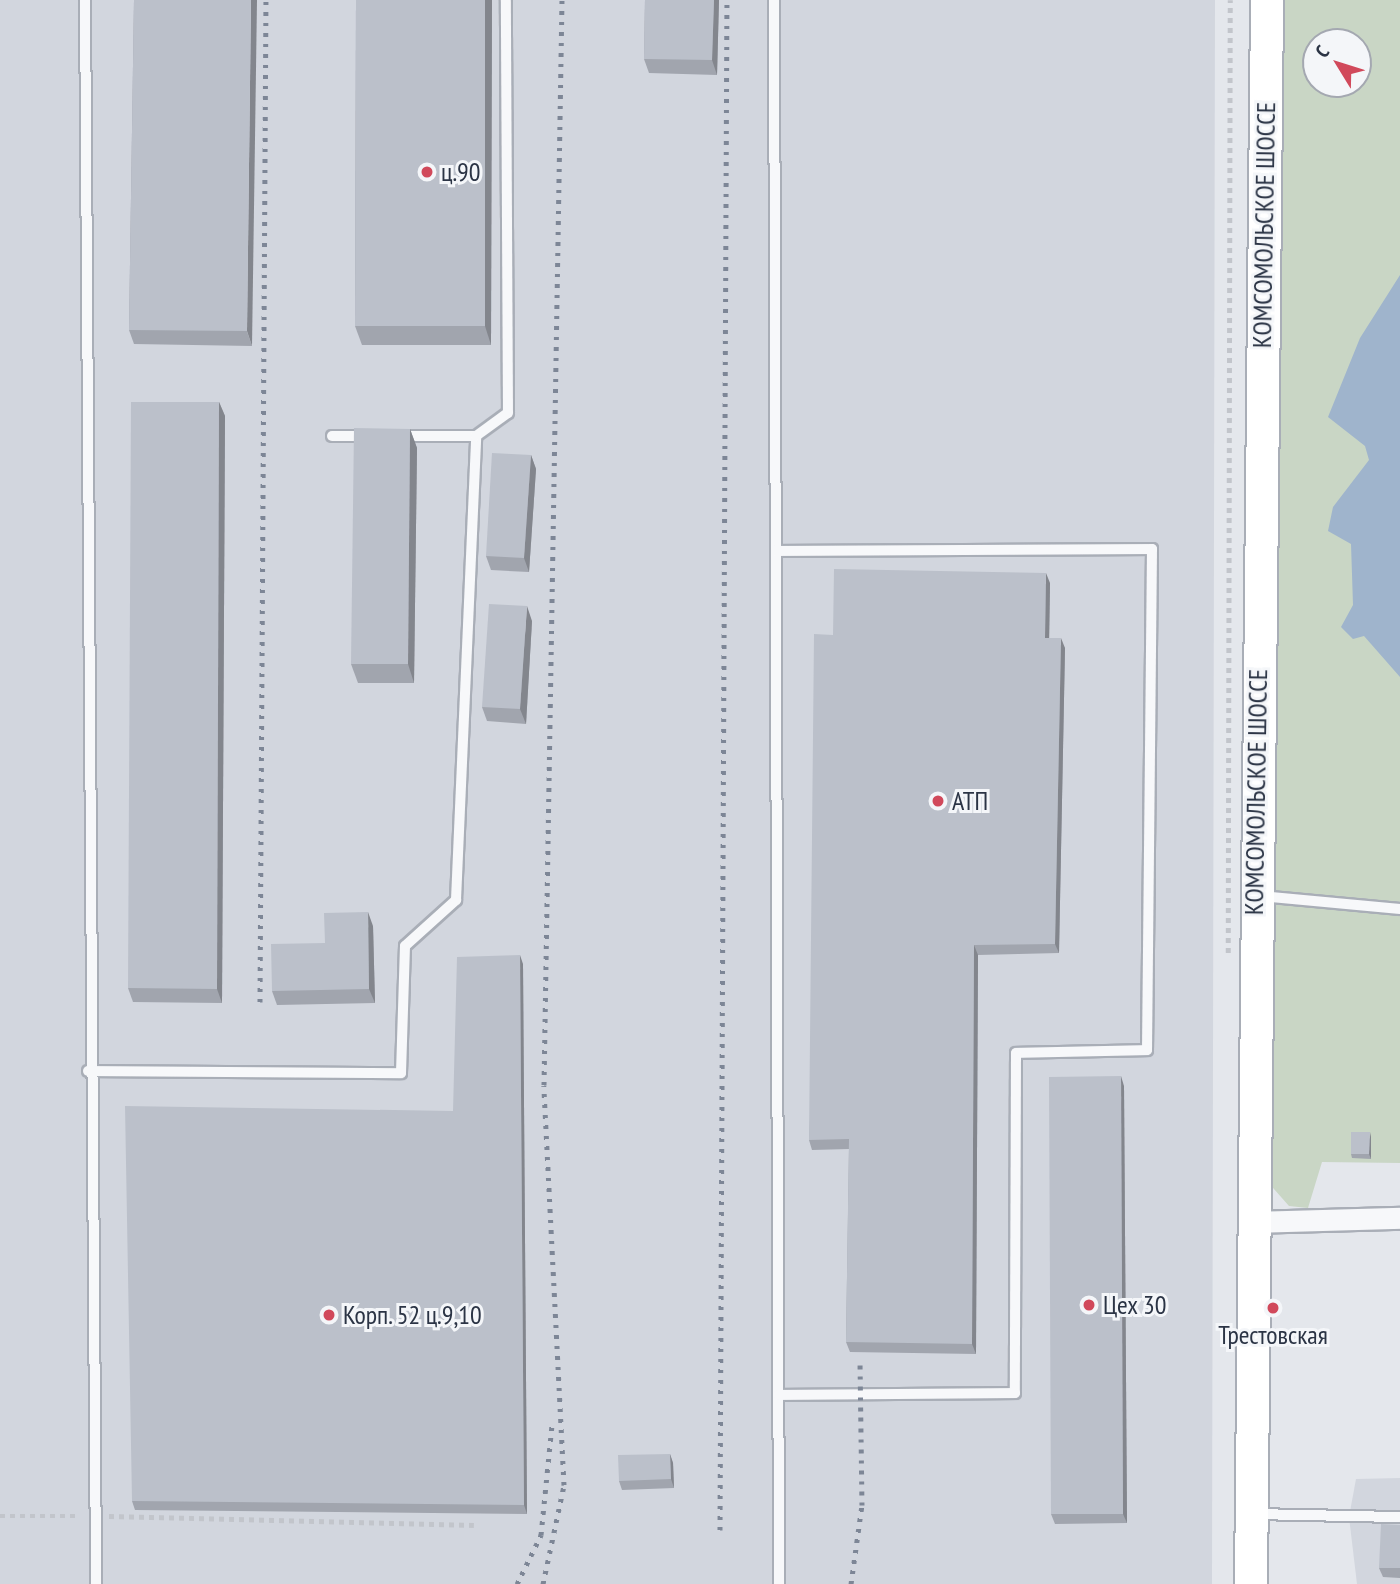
<!DOCTYPE html>
<meta charset="utf-8">
<style>
body{margin:0}
#map{position:relative;width:1400px;height:1584px;overflow:hidden;background:#e4e7ec;font-family:"PT Sans Narrow",sans-serif}
div>[style]{position:absolute}
.built>*{inset:0;background:#d2d6de}
.green>*{inset:0;background:#c9d6c5}
.water>*{inset:0;background:#9fb4cc}
.path>*{height:4.5px;margin-top:-2.25px;transform-origin:0;background:repeating-linear-gradient(90deg,#c2c5cb 0 5px,transparent 0 10px)}
.roads{filter:drop-shadow(2px 0 #a9aeb7) drop-shadow(-2px 0 #a9aeb7) drop-shadow(0 2px #a9aeb7) drop-shadow(0 -2px #a9aeb7)}
.service>*{height:10px;margin:-5px;padding:0 5px;transform-origin:5px;border-radius:5px;background:#f7f8fa}
.minor>*{height:21px;margin:-10.5px;padding:0 10.5px;transform-origin:10.5px;border-radius:10.5px;background:#f7f8fa}
.secondary>*{height:32px;margin:-16px;padding:0 16px;transform-origin:16px;border-radius:16px;background:#fff}
.rail>*{height:5px;margin-top:-2.5px;transform-origin:0;background:repeating-linear-gradient(90deg,#7d8696 0 3.5px,transparent 0 10.5px)}
.wall>*{inset:0;background:#a1a5ae}
.shaded-wall>*{inset:0;background:#83868d}
.building>*{inset:0;background:#bbc0ca}
.dots>*{width:19px;height:19px;translate:-50% -50%;box-sizing:border-box;border:4px solid #f4f6f9;border-radius:50%}
span{translate:-50% -50%;white-space:nowrap;text-align:center;line-height:1.15;-webkit-text-stroke:6px #f4f6f9;paint-order:stroke}
.poi-label{font-size:26px;color:#2b3445}
.left{translate:0 -50%;text-align:left}
.street-label{font-size:26px;color:#2b3445}
.north{position:absolute;left:1302px;top:28px;width:70px;height:70px;box-sizing:border-box;background:#f4f6f9;border:2px solid #a4a8b1;border-radius:50%;rotate:308deg;font-size:19px;font-weight:700;line-height:28px;text-align:center;color:#2b3445}
.north::after{content:'';display:block;margin:auto;width:24px;height:32px;background:#d1495b;clip-path:polygon(50% 0,100% 100%,50% 72%,0 100%)}
</style>
<div id="map">
<div class="built">
<div style="clip-path:polygon(0 0,1215px 0,1212px 1584px,0 1584px)"></div>
<div style="clip-path:polygon(1400px 1478px,1400px 1584px,1357px 1584px,1349px 1517px,1356px 1479px)"></div>
</div>
<div class="green">
<div style="clip-path:polygon(evenodd,1276px 0,1400px 0,1400px 1163px,1322px 1162px,1308px 1208px,1289px 1206px,1267px 1181px,1276px 0,1316px 42px,1358px 42px,1358px 84px,1316px 84px,1316px 42px)"></div>
</div>
<div class="water">
<div style="clip-path:polygon(1400px 275px,1400px 677px,1364px 636px,1353px 639px,1341px 627px,1353px 605px,1351px 544px,1328px 531px,1333px 507px,1369px 460px,1365px 446px,1328px 417px,1360px 338px)"></div>
</div>
<div class="path">
<div style="left:1228px;top:953px;width:953px;rotate:-89.88deg"></div>
<div style="left:0;top:1516px;width:80px"></div>
<div style="left:109px;top:1516px;width:365px;rotate:1.4deg"></div>
</div>
<div class="roads">
<div class="service">
<div style="left:85px;top:0;width:1584px;rotate:89.6deg"></div>
<div style="left:774px;top:0;width:1584px;rotate:89.82deg"></div>
<div style="left:332px;top:436px;width:36px"></div>
<div style="left:398px;top:436px;width:78px"></div>
<div style="left:776px;top:551px;width:376px;rotate:-0.3deg"></div>
<div style="left:1152px;top:549px;width:501px;rotate:90.57deg"></div>
<div style="left:1147px;top:1050px;width:131px;rotate:178.7deg"></div>
<div style="left:1016px;top:1053px;width:340px;rotate:90.2deg"></div>
<div style="left:1015px;top:1393px;width:236px;rotate:179.5deg"></div>
<div style="left:1260px;top:896px;width:141px;rotate:5.3deg"></div>
<div style="left:88px;top:1071px;width:313px;rotate:0.4deg"></div>
<div style="left:401px;top:1073px;width:127px;rotate:-88.2deg"></div>
<div style="left:405px;top:946px;width:69px;rotate:-42deg"></div>
<div style="left:456px;top:900px;width:464px;rotate:-87.5deg"></div>
<div style="left:476px;top:436px;width:39px;rotate:-36deg"></div>
<div style="left:508px;top:413px;width:413px;rotate:-90.3deg"></div>
<div style="left:1254px;top:1514px;width:146px;rotate:1.2deg"></div>
</div>
<div class="minor">
<div style="left:1253px;top:1222px;width:147px;rotate:-1.6deg"></div>
</div>
<div class="secondary">
<div style="left:1251px;top:1584px;width:1584px;rotate:-89.42deg"></div>
</div>
</div>
<div class="rail">
<div style="left:260px;top:1002px;width:1002px;rotate:-89.66deg"></div>
<div style="left:720px;top:1530px;width:1530px;rotate:-89.74deg"></div>
<div style="left:517px;top:1584px;width:55px;rotate:-63.9deg"></div>
<div style="left:541px;top:1535px;width:112px;rotate:-84.3deg"></div>
<div style="left:543px;top:1584px;width:101px;rotate:-78deg"></div>
<div style="left:564px;top:1485px;width:400px;rotate:-92.9deg"></div>
<div style="left:544px;top:1085px;width:1085px;rotate:-89.05deg"></div>
<div style="left:851px;top:1584px;width:80px;rotate:-82.1deg"></div>
<div style="left:862px;top:1505px;width:145px;rotate:-90.8deg"></div>
</div>
<div class="wall">
<div style="clip-path:polygon(134px 0,252px 346px,134px 344px,129px 330px)"></div>
<div style="clip-path:polygon(356px 0,492px 0,491px 345px,362px 345px,355px 326px)"></div>
<div style="clip-path:polygon(645px 0,719px 0,717px 75px,649px 73px,644px 59px)"></div>
<div style="clip-path:polygon(219px 402px,225px 416px,222px 1003px,133px 1002px,128px 988px)"></div>
<div style="clip-path:polygon(410px 429px,417px 448px,414px 683px,358px 683px,351px 664px)"></div>
<div style="clip-path:polygon(531px 455px,536px 469px,529px 572px,491px 570px,486px 556px)"></div>
<div style="clip-path:polygon(1050px 583px,1049px 638px,1065px 648px,1059px 953px,978px 955px,976px 1354px,850px 1352px,846px 1342px,849px 1149px,812px 1150px,809px 1140px,833px 635px)"></div>
<div style="clip-path:polygon(532px 621px,526px 724px,487px 721px,482px 707px)"></div>
<div style="clip-path:polygon(373px 926px,375px 1003px,277px 1005px,272px 991px,325px 943px)"></div>
<div style="clip-path:polygon(523px 964px,527px 1514px,135px 1510px,132px 1501px,453px 1111px)"></div>
<div style="clip-path:polygon(1124px 1086px,1127px 1523px,1055px 1524px,1051px 1514px)"></div>
<div style="clip-path:polygon(1371px 1137px,1371px 1159px,1352px 1158px,1351px 1154px)"></div>
<div style="clip-path:polygon(670px 1454px,673px 1463px,674px 1488px,622px 1490px,619px 1481px)"></div>
<div style="clip-path:polygon(1400px 1525px,1400px 1578px,1383px 1577px,1379px 1568px)"></div>
</div>
<div class="shaded-wall">
<div style="clip-path:polygon(251px 0,257px 0,252px 346px,247px 331px)"></div>
<div style="clip-path:polygon(485px 0,492px 0,491px 345px,485px 326px)"></div>
<div style="clip-path:polygon(714px 0,719px 0,717px 75px,712px 60px)"></div>
<div style="clip-path:polygon(219px 402px,225px 416px,222px 1003px,217px 989px)"></div>
<div style="clip-path:polygon(410px 429px,417px 448px,414px 683px,408px 664px)"></div>
<div style="clip-path:polygon(531px 455px,536px 469px,529px 572px,524px 558px)"></div>
<div style="clip-path:polygon(1046px 573px,1050px 583px,1049px 648px,1045px 638px)"></div>
<div style="clip-path:polygon(527px 606px,532px 621px,526px 724px,520px 709px)"></div>
<div style="clip-path:polygon(1061px 638px,1065px 648px,1059px 953px,1055px 944px)"></div>
<div style="clip-path:polygon(368px 912px,373px 926px,375px 1003px,369px 989px)"></div>
<div style="clip-path:polygon(974px 945px,978px 955px,976px 1354px,972px 1344px)"></div>
<div style="clip-path:polygon(520px 955px,523px 964px,527px 1514px,524px 1505px)"></div>
<div style="clip-path:polygon(1121px 1076px,1124px 1086px,1127px 1523px,1123px 1514px)"></div>
<div style="clip-path:polygon(1370px 1132px,1371px 1137px,1371px 1159px,1369px 1154px)"></div>
<div style="clip-path:polygon(670px 1454px,673px 1463px,674px 1488px,671px 1479px)"></div>
</div>
<div class="building">
<div style="clip-path:polygon(134px 0,251px 0,247px 331px,129px 330px)"></div>
<div style="clip-path:polygon(356px 0,485px 0,485px 326px,355px 326px)"></div>
<div style="clip-path:polygon(645px 0,714px 0,712px 60px,644px 59px)"></div>
<div style="clip-path:polygon(131px 402px,219px 402px,217px 989px,128px 988px)"></div>
<div style="clip-path:polygon(354px 428px,410px 429px,408px 664px,351px 664px)"></div>
<div style="clip-path:polygon(492px 453px,531px 455px,524px 558px,486px 556px)"></div>
<div style="clip-path:polygon(834px 569px,1046px 573px,1045px 638px,1061px 638px,1055px 944px,974px 945px,972px 1344px,846px 1342px,849px 1139px,809px 1140px,814px 634px,833px 635px)"></div>
<div style="clip-path:polygon(489px 604px,527px 606px,520px 709px,482px 707px)"></div>
<div style="clip-path:polygon(368px 912px,369px 989px,272px 991px,271px 944px,325px 943px,324px 913px)"></div>
<div style="clip-path:polygon(520px 955px,524px 1505px,132px 1501px,125px 1106px,453px 1111px,457px 957px)"></div>
<div style="clip-path:polygon(1121px 1076px,1123px 1514px,1051px 1514px,1049px 1077px)"></div>
<div style="clip-path:polygon(1351px 1132px,1370px 1132px,1369px 1154px,1351px 1154px)"></div>
<div style="clip-path:polygon(670px 1454px,671px 1479px,619px 1481px,618px 1455px)"></div>
<div style="clip-path:polygon(1381px 1524px,1400px 1525px,1400px 1568px,1379px 1568px)"></div>
</div>
<div class="dots">
<div style="left:427px;top:172px;background:#d1495b"></div>
<div style="left:938px;top:801px;background:#d1495b"></div>
<div style="left:1089px;top:1305px;background:#d1495b"></div>
<div style="left:1273px;top:1308px;background:#d1495b"></div>
<div style="left:329px;top:1315px;background:#d1495b"></div>
</div>
<div class="poi-label">
<span class="left" style="left:441px;top:172px">ц.90</span>
<span class="left" style="left:952px;top:801px">АТП</span>
<span class="left" style="left:1103px;top:1305px">Цех 30</span>
<span class="left" style="left:343px;top:1315px">Корп. 52 ц.9,10</span>
<span style="left:1273px;top:1335px">Трестовская</span>
</div>
<div class="street-label">
<span style="left:1264px;top:225px;rotate:-89deg">КОМСОМОЛЬСКОЕ ШОССЕ</span>
<span style="left:1256px;top:792px;rotate:-89deg">КОМСОМОЛЬСКОЕ ШОССЕ</span>
</div>
<div class="north">С</div>
</div>
